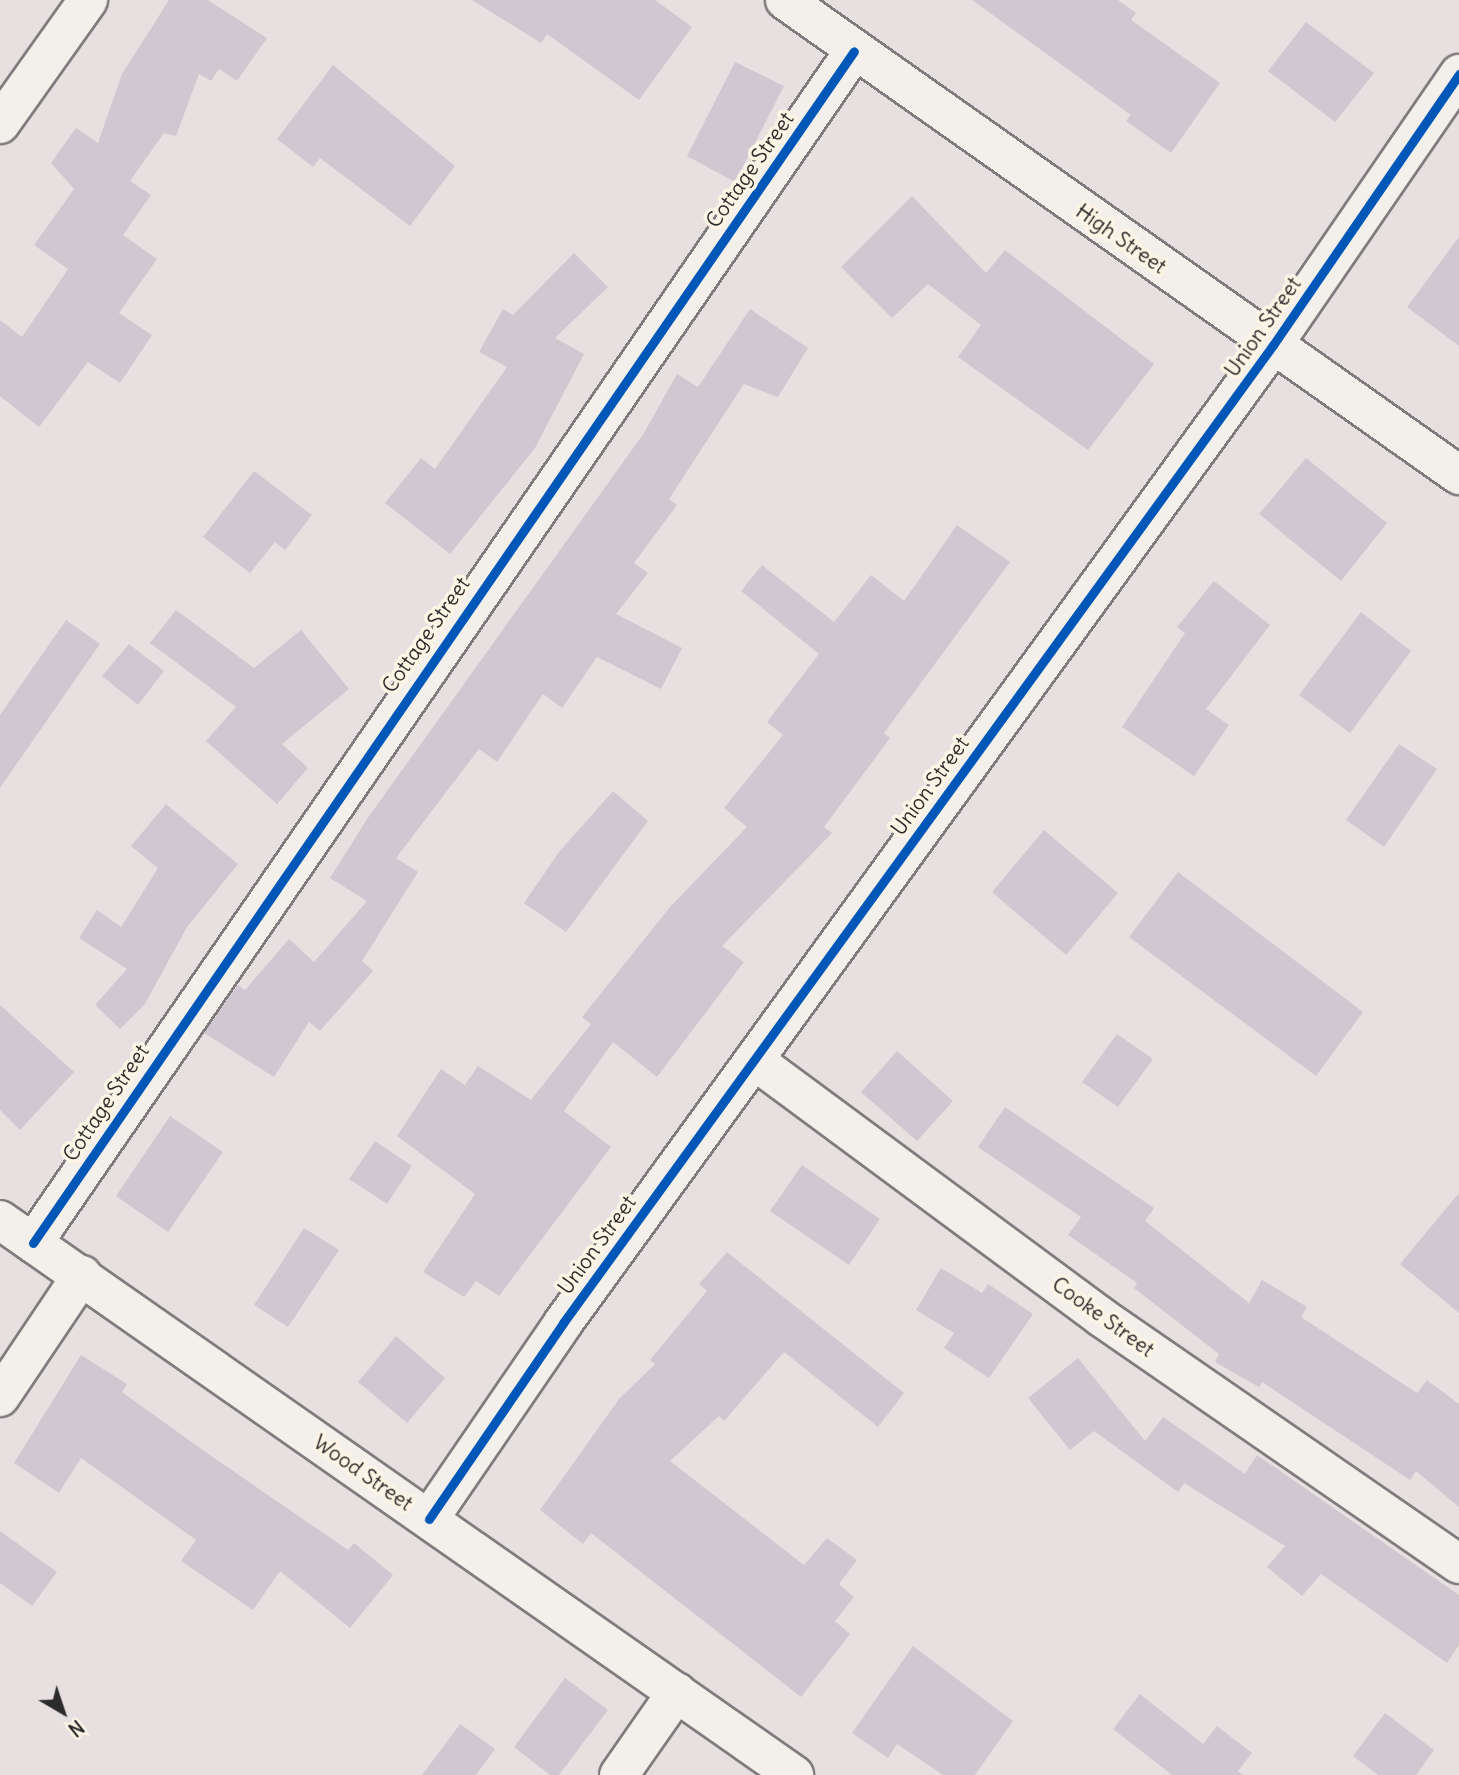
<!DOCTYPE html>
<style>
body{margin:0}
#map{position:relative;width:1459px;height:1775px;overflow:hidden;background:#e7e0e1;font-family:Delius,sans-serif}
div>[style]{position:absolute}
.building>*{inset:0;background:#d0c8d0}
.roads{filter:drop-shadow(2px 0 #807c7d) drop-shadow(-2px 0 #807c7d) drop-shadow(0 2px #807c7d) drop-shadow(0 -2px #807c7d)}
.minor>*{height:38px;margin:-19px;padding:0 19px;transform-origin:19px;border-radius:19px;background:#f3efea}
.major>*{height:38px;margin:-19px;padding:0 19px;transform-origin:19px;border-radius:19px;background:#f3efea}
.cycleway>*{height:9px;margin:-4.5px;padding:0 4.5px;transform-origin:4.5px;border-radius:4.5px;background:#0057b8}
span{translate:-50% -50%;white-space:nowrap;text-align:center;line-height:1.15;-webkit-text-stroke:7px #fcf5e5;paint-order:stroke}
.street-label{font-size:21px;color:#2b2b2b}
.north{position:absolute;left:28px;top:1677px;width:70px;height:70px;-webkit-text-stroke:5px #fcf5e5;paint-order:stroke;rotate:141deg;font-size:19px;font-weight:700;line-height:28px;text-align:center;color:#2b2b2b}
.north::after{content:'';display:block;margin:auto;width:24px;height:32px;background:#2b2b2b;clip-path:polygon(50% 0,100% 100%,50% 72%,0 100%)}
</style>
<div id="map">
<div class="building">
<div style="clip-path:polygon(169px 0,208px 0,267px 38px,237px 81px,219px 69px,211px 81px,199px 74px,176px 136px,164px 133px,130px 181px,151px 195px,123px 235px,157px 259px,119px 313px,152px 335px,120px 383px,88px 362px,39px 427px,0 396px,0 320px,22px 337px,68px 269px,34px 245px,74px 189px,51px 163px,76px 128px,98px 143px,122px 74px)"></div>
<div style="clip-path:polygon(472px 0,655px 0,692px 27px,639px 100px,547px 34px,541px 43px)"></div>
<div style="clip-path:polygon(972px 0,1118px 0,1136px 13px,1131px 20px,1220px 83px,1171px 153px,1126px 121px,1131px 115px)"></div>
<div style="clip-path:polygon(1306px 22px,1374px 73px,1335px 122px,1268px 71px)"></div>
<div style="clip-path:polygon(735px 62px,784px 86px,735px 182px,687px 156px)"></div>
<div style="clip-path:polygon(333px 65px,455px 166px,410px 226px,320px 158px,313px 167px,277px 139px)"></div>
<div style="clip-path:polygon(912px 196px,986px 273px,1005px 250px,1154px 364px,1088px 450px,958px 357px,981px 325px,928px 284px,892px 318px,841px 267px)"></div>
<div style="clip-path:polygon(1459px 237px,1459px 346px,1407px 307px)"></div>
<div style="clip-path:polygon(574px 253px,608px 287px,555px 338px,584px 354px,535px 448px,450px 554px,385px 503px,421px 458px,435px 469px,507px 367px,479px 352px,503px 309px,513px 315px)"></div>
<div style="clip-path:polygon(750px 309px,808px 348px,778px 397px,744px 384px,669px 499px,677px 505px,634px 563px,648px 573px,616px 614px,682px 648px,661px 689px,597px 657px,562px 708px,543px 694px,497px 762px,479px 749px,396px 858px,418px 872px,362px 961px,373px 971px,320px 1031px,309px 1022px,274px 1077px,204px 1033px,238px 985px,245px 990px,289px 939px,314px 962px,367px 901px,330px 878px,367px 819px,644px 433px,677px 374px,698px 387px)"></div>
<div style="clip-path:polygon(1306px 458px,1387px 523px,1341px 581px,1259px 514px)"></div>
<div style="clip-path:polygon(254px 471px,312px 515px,285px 550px,275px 542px,250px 573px,203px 537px)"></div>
<div style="clip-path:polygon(957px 525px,1010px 562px,884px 733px,890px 738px,824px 827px,832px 833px,722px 946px,744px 962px,657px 1077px,613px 1042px,564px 1111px,611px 1147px,499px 1296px,476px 1281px,464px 1297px,423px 1272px,475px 1194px,397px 1136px,441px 1069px,465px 1085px,478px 1066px,531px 1100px,591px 1024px,582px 1017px,670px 907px,747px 827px,724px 808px,783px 735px,767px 722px,819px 654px,741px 591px,762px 565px,834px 622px,871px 575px,904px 601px)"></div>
<div style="clip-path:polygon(1214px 581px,1270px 625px,1206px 709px,1229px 725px,1194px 776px,1122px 727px,1185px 633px,1177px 627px)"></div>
<div style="clip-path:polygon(176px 610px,254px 668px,301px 630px,349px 689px,282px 744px,308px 768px,277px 804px,206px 741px,236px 707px,150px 643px)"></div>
<div style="clip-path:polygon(1361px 612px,1411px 651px,1350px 733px,1299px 695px)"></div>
<div style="clip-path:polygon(66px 620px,100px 644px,0 788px,0 715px)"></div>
<div style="clip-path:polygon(129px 644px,164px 671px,138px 705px,102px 676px)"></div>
<div style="clip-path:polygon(1399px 744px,1437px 769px,1384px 847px,1346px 820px)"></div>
<div style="clip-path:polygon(613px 791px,648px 821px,566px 932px,524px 903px,559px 852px)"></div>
<div style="clip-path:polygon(166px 804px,238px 864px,187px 927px,145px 1004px,120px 1029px,95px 1005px,127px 969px,79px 938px,97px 910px,121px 927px,158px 868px,131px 846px)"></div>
<div style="clip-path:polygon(1044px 830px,1118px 893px,1066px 955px,992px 892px)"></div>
<div style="clip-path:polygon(1178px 872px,1363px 1012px,1316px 1076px,1129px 937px)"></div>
<div style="clip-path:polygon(0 1005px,74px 1072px,20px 1130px,0 1110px)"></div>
<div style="clip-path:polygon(1117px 1034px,1153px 1059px,1118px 1107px,1082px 1082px)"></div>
<div style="clip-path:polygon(897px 1051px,953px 1101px,917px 1141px,861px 1092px)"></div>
<div style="clip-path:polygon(1005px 1107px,1154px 1208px,1145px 1221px,1249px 1303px,1262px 1280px,1307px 1307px,1301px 1317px,1417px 1393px,1427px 1380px,1459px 1404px,1459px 1507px,1416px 1471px,1410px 1480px,1262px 1382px,1259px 1387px,1215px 1362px,1219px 1354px,1134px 1288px,1137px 1283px,1068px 1235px,1081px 1217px,978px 1147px)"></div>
<div style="clip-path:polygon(170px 1116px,223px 1152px,168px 1232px,116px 1196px)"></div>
<div style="clip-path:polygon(375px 1141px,412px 1166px,387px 1204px,349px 1179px)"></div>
<div style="clip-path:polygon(802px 1165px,880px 1219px,849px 1265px,770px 1211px)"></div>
<div style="clip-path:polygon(1459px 1193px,1459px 1313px,1400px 1264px)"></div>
<div style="clip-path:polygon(304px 1228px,339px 1250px,288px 1327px,254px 1305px)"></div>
<div style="clip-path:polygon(727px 1252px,904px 1393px,878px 1427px,784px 1352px,724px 1421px,719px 1416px,670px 1461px,804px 1565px,827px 1538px,857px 1560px,839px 1584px,854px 1597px,835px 1621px,850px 1634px,801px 1697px,591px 1533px,583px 1544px,540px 1510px,619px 1399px,655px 1364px,650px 1360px,707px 1291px,699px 1284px)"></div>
<div style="clip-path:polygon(941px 1268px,982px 1293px,988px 1284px,1033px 1314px,989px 1378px,944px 1348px,954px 1333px,916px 1310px)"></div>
<div style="clip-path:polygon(396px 1336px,445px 1378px,407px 1423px,358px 1382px)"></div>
<div style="clip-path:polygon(81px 1355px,127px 1384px,122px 1392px,204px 1451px,348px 1550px,354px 1543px,393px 1575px,350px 1628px,280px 1571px,253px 1610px,181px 1561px,196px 1540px,81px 1458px,59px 1493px,14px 1463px)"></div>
<div style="clip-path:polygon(1078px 1358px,1145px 1441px,1163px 1417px,1245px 1474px,1257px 1455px,1459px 1595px,1459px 1645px,1447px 1663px,1321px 1574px,1302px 1596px,1267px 1567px,1285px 1546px,1184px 1483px,1178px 1492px,1094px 1431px,1070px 1450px,1028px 1398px)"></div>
<div style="clip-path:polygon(0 1531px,57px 1572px,32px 1606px,0 1583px)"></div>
<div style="clip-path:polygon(913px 1646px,1013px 1721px,975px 1775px,943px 1775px,897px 1744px,888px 1758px,852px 1733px)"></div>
<div style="clip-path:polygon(565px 1678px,608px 1710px,559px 1775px,550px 1775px,514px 1747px)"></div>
<div style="clip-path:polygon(1140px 1694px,1203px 1744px,1217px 1726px,1252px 1753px,1238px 1771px,1243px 1775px,1172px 1775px,1113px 1729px)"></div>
<div style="clip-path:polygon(1385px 1713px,1434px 1750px,1416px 1775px,1378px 1775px,1353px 1756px)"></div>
<div style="clip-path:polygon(460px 1724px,495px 1749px,476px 1775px,422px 1775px)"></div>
</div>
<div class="roads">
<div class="minor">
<div style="left:785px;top:0;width:825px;rotate:35.17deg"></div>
<div style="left:0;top:124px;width:152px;rotate:-54.6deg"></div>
<div style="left:754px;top:1060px;width:432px;rotate:36.5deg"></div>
<div style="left:1101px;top:1317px;width:435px;rotate:34.6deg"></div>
<div style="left:33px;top:1243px;width:1447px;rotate:-55.44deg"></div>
<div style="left:0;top:1397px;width:147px;rotate:-56.1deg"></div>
<div style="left:429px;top:1519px;width:237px;rotate:-55.6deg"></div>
<div style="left:563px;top:1323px;width:1209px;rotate:-54.02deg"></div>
<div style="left:1273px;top:345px;width:329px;rotate:-55.5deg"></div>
<div style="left:619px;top:1775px;width:101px;rotate:-55.1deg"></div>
</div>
<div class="major">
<div style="left:0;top:1220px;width:969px;rotate:34.95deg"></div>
</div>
</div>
<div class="cycleway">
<div style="left:33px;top:1243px;width:1447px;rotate:-55.44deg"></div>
<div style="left:429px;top:1519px;width:237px;rotate:-55.6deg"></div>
<div style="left:563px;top:1323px;width:1209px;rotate:-54.02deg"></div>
<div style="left:1273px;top:345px;width:329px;rotate:-55.5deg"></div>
</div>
<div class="street-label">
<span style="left:750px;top:170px;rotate:-55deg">Cottage Street</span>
<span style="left:1121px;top:239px;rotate:35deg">High Street</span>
<span style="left:1263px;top:327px;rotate:-55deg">Union Street</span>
<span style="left:426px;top:635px;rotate:-55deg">Cottage Street</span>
<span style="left:930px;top:786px;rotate:-54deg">Union Street</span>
<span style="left:106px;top:1103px;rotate:-56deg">Cottage Street</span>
<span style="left:597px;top:1245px;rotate:-54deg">Union Street</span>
<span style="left:1103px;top:1317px;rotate:36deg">Cooke Street</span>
<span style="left:363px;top:1473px;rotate:35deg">Wood Street</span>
</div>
<div class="north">N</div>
</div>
